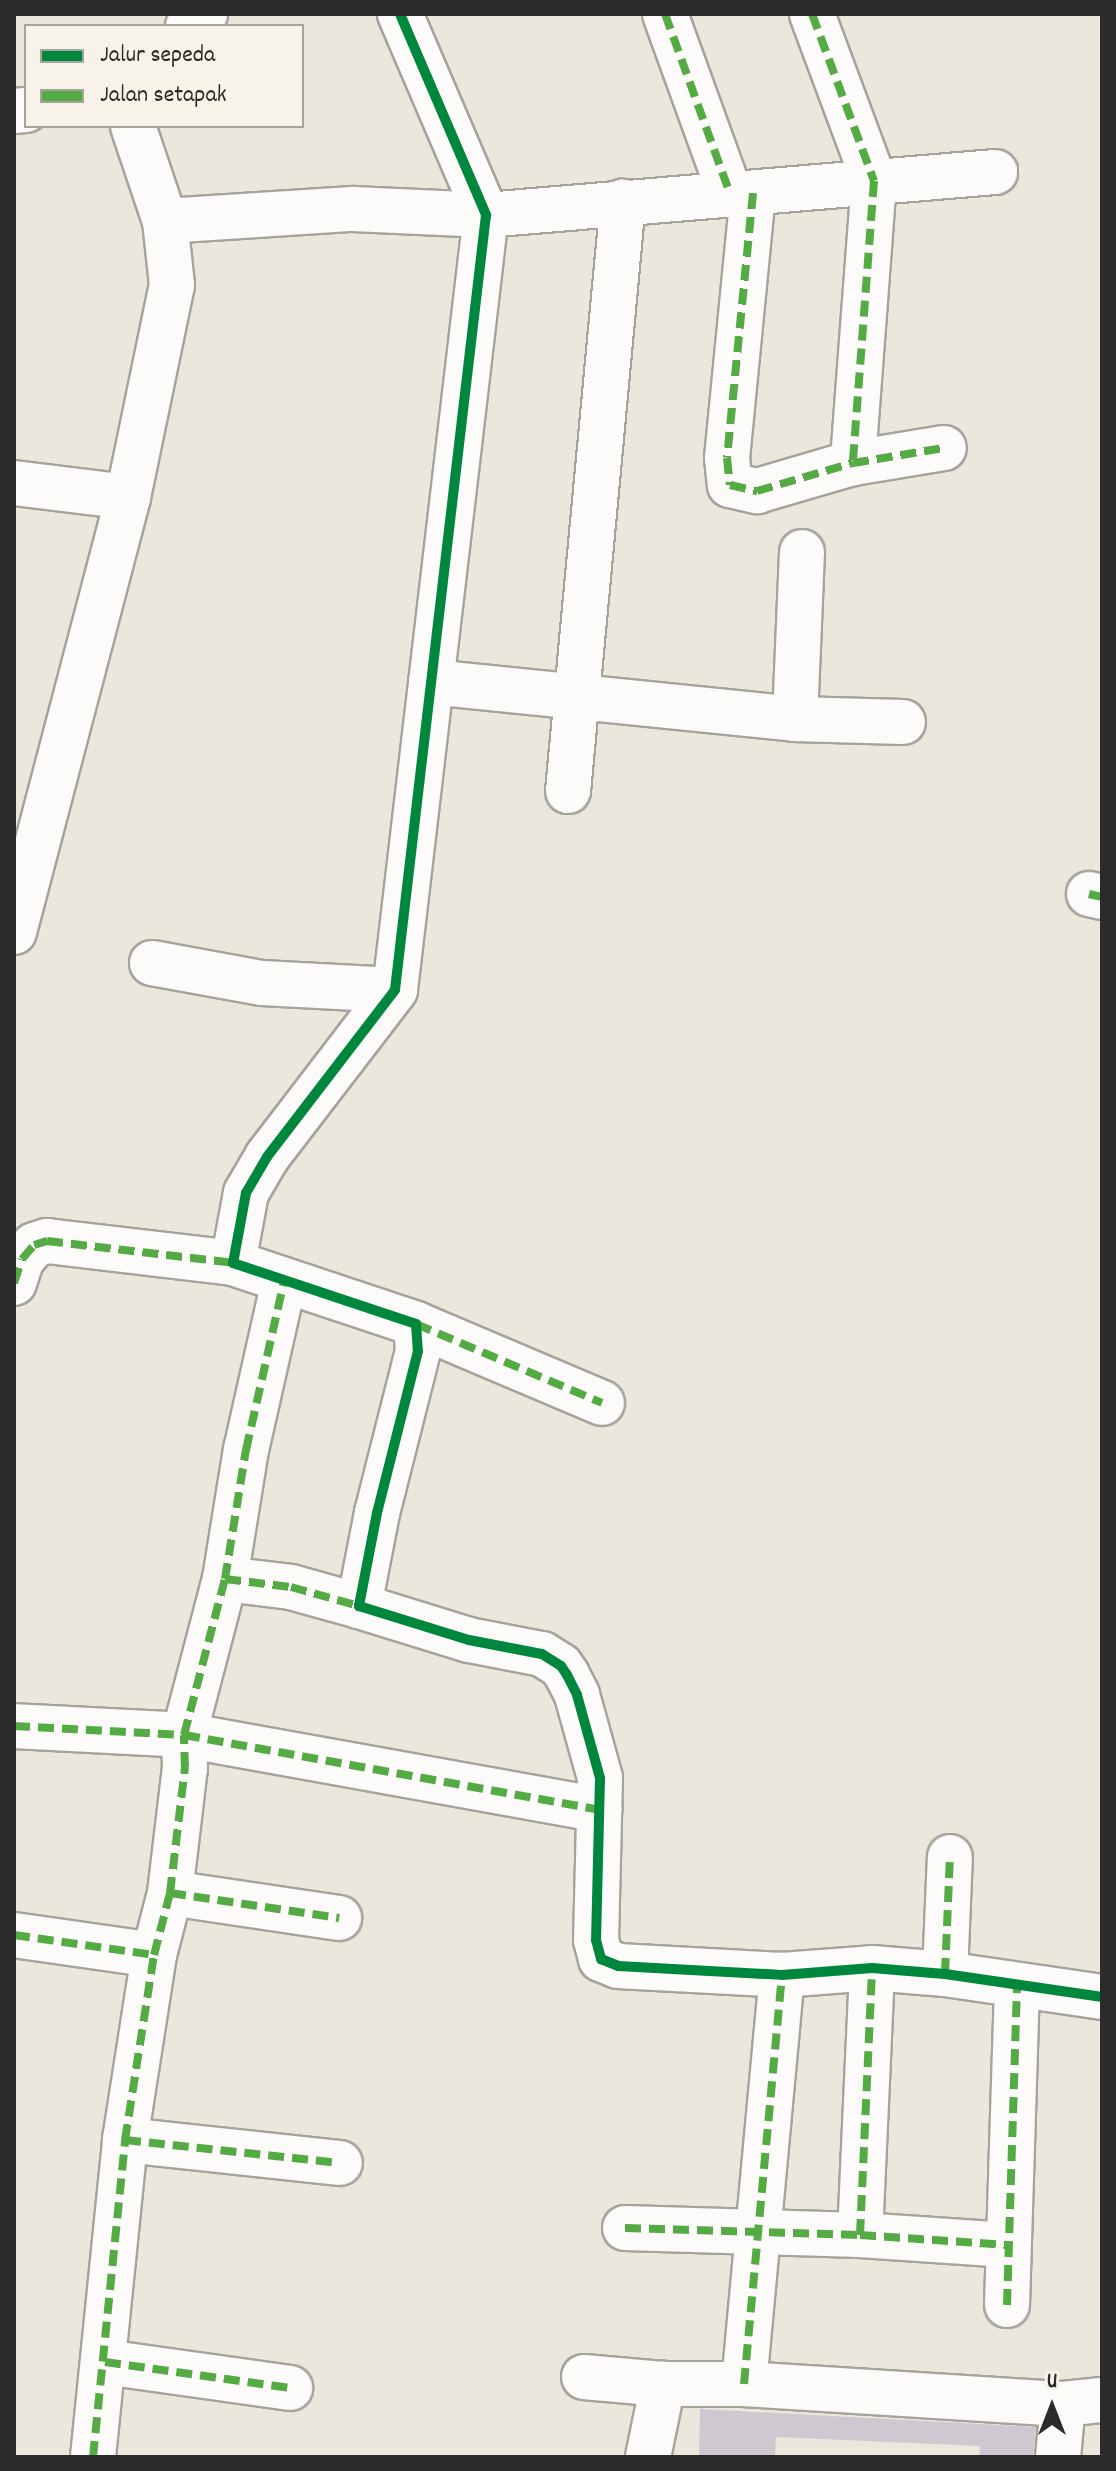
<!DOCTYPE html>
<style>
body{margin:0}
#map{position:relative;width:1116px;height:2471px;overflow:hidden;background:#ece7dc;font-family:Dekko,sans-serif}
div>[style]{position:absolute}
.building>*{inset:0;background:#cec8d0}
.roads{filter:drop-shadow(2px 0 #a6a39d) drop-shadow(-2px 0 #a6a39d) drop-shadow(0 2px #a6a39d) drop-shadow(0 -2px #a6a39d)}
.minor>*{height:44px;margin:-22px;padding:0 22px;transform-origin:22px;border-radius:22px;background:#fcfbfa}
.quiet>*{height:8px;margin-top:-4px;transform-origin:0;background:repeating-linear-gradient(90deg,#54ab44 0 16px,transparent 0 24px)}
.cycleway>*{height:10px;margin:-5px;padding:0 5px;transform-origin:5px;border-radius:5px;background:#00873e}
span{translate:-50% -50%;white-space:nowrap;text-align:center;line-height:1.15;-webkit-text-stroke:6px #f7f3e8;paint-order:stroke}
.frame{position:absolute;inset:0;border:16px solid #2b2b2b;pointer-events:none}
.legend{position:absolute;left:24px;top:24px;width:280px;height:104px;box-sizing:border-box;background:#f7f3e8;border:2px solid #a5a39c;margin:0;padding:10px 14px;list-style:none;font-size:24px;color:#2b2b2b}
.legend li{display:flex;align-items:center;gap:16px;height:40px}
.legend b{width:40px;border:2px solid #a5a39c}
.north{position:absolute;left:1012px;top:2367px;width:80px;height:80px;-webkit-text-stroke:6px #f7f3e8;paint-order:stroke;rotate:0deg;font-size:22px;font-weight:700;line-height:32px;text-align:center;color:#2b2b2b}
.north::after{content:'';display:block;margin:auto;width:28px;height:36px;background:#2b2b2b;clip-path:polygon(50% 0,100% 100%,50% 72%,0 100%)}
</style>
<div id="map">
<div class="building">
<div style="clip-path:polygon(700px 2409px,1036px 2427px,1033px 2457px,979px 2456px,980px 2446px,776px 2437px,775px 2457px,699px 2457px)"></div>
</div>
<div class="roads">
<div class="minor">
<div style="left:400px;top:14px;width:219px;rotate:66.8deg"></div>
<div style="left:486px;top:215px;width:780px;rotate:96.7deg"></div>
<div style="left:395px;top:990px;width:210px;rotate:127.5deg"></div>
<div style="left:267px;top:1157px;width:42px;rotate:120.3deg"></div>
<div style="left:246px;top:1193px;width:71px;rotate:100.5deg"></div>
<div style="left:233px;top:1263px;width:193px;rotate:18.4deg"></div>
<div style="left:416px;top:1324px;width:27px;rotate:86deg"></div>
<div style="left:418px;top:1351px;width:167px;rotate:104.2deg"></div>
<div style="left:377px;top:1513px;width:95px;rotate:101deg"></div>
<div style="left:359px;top:1606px;width:115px;rotate:17.2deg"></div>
<div style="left:469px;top:1640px;width:74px;rotate:10.9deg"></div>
<div style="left:542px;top:1654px;width:22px;rotate:32deg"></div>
<div style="left:561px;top:1666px;width:11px;rotate:56deg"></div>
<div style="left:567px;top:1675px;width:22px;rotate:63deg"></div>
<div style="left:577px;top:1695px;width:86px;rotate:74.5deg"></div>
<div style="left:600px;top:1778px;width:162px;rotate:91.4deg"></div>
<div style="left:596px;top:1940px;width:20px;rotate:75deg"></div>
<div style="left:601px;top:1959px;width:18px;rotate:22deg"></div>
<div style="left:618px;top:1966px;width:164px;rotate:3.1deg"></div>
<div style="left:782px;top:1975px;width:90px;rotate:-4.4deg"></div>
<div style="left:872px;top:1968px;width:73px;rotate:4.7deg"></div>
<div style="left:945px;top:1974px;width:159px;rotate:8.3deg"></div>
<div style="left:665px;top:14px;width:191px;rotate:70.1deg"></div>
<div style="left:812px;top:14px;width:178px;rotate:69.6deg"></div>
<div style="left:874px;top:181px;width:283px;rotate:94.3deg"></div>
<div style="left:188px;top:26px;width:21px;rotate:-35deg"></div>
<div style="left:14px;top:111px;width:12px;rotate:-5deg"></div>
<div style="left:133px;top:126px;width:100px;rotate:71.4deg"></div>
<div style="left:165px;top:221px;width:188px;rotate:-3.7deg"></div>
<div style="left:353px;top:209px;width:133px;rotate:2.6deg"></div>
<div style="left:486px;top:215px;width:511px;rotate:-4.83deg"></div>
<div style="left:753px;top:193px;width:266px;rotate:95.6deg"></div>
<div style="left:727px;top:458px;width:27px;rotate:84deg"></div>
<div style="left:730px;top:485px;width:28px;rotate:13deg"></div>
<div style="left:757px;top:491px;width:100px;rotate:-16.3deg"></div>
<div style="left:853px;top:463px;width:92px;rotate:-9.4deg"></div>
<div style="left:14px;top:483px;width:115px;rotate:7deg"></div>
<div style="left:431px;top:682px;width:366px;rotate:5.8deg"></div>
<div style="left:795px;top:719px;width:108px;rotate:1.6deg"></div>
<div style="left:795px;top:719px;width:167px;rotate:-87.6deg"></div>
<div style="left:568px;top:791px;width:592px;rotate:-84.67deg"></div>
<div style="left:1089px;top:894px;width:13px;rotate:13deg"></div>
<div style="left:14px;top:932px;width:450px;rotate:-75.3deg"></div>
<div style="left:128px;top:497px;width:217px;rotate:-78.3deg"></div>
<div style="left:172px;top:285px;width:64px;rotate:-96.2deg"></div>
<div style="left:152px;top:963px;width:112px;rotate:10.3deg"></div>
<div style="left:262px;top:983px;width:133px;rotate:3deg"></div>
<div style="left:14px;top:1283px;width:25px;rotate:-72deg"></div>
<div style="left:22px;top:1259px;width:18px;rotate:-49deg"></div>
<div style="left:34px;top:1245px;width:14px;rotate:-17deg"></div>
<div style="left:47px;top:1241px;width:187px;rotate:6.7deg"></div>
<div style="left:416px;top:1324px;width:202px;rotate:23deg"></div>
<div style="left:225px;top:1579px;width:66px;rotate:6.9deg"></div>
<div style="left:291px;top:1587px;width:71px;rotate:15.6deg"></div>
<div style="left:14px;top:1726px;width:170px;rotate:3deg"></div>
<div style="left:184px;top:1735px;width:422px;rotate:10.2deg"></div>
<div style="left:170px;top:1893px;width:171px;rotate:8.4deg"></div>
<div style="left:14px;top:1935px;width:141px;rotate:8.1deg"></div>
<div style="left:945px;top:1974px;width:117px;rotate:-87.6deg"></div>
<div style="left:125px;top:2140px;width:216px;rotate:6.1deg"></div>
<div style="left:625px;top:2228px;width:235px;rotate:1.7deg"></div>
<div style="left:860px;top:2235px;width:148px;rotate:3.9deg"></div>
<div style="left:860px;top:2235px;width:267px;rotate:-87.4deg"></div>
<div style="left:1007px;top:2305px;width:320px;rotate:-88.2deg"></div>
<div style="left:105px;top:2362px;width:187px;rotate:8deg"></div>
<div style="left:584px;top:2377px;width:79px;rotate:5.1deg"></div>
<div style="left:744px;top:2384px;width:411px;rotate:-84.7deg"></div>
<div style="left:93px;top:2457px;width:319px;rotate:-84.2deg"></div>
<div style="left:125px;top:2140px;width:187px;rotate:-81.1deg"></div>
<div style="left:154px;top:1955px;width:64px;rotate:-75.5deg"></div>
<div style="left:170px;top:1893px;width:126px;rotate:-83.2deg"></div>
<div style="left:185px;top:1768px;width:33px;rotate:-92deg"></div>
<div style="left:184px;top:1735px;width:161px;rotate:-75.3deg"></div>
<div style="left:225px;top:1579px;width:131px;rotate:-80.8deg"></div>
<div style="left:246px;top:1450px;width:173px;rotate:-77.3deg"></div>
<div style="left:648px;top:2457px;width:75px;rotate:-78.4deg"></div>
<div style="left:663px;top:2384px;width:81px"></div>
<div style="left:744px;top:2384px;width:320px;rotate:3.6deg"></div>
<div style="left:1063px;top:2404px;width:39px;rotate:-6deg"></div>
<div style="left:1058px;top:2457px;width:53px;rotate:-84.6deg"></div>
</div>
</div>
<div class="quiet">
<div style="left:665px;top:14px;width:191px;rotate:70.1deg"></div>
<div style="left:812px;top:14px;width:178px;rotate:69.6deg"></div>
<div style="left:874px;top:181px;width:283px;rotate:94.3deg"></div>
<div style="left:753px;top:193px;width:266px;rotate:95.6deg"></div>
<div style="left:727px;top:458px;width:27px;rotate:84deg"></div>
<div style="left:730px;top:485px;width:28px;rotate:13deg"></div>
<div style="left:757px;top:491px;width:100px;rotate:-16.3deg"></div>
<div style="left:853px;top:463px;width:92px;rotate:-9.4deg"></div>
<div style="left:1089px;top:894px;width:13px;rotate:13deg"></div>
<div style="left:14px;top:1283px;width:25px;rotate:-72deg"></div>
<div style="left:22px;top:1259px;width:18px;rotate:-49deg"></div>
<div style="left:34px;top:1245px;width:14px;rotate:-17deg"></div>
<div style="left:47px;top:1241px;width:187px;rotate:6.7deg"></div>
<div style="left:416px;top:1324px;width:202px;rotate:23deg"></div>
<div style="left:225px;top:1579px;width:66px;rotate:6.9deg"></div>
<div style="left:291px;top:1587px;width:71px;rotate:15.6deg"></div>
<div style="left:14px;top:1726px;width:170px;rotate:3deg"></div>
<div style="left:184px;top:1735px;width:422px;rotate:10.2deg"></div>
<div style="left:170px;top:1893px;width:171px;rotate:8.4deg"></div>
<div style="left:14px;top:1935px;width:141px;rotate:8.1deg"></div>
<div style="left:945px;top:1974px;width:117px;rotate:-87.6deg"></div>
<div style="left:125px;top:2140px;width:216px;rotate:6.1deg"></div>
<div style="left:625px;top:2228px;width:235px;rotate:1.7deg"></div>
<div style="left:860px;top:2235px;width:148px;rotate:3.9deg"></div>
<div style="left:860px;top:2235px;width:267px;rotate:-87.4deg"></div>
<div style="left:1007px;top:2305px;width:320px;rotate:-88.2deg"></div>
<div style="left:105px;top:2362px;width:187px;rotate:8deg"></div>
<div style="left:744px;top:2384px;width:411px;rotate:-84.7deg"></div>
<div style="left:93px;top:2457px;width:319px;rotate:-84.2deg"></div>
<div style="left:125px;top:2140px;width:187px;rotate:-81.1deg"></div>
<div style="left:154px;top:1955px;width:64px;rotate:-75.5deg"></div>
<div style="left:170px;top:1893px;width:126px;rotate:-83.2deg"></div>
<div style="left:185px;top:1768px;width:33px;rotate:-92deg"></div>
<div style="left:184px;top:1735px;width:161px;rotate:-75.3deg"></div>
<div style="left:225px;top:1579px;width:131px;rotate:-80.8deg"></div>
<div style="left:246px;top:1450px;width:173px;rotate:-77.3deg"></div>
</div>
<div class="cycleway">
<div style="left:400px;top:14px;width:219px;rotate:66.8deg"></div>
<div style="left:486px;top:215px;width:780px;rotate:96.7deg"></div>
<div style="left:395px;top:990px;width:210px;rotate:127.5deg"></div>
<div style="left:267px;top:1157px;width:42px;rotate:120.3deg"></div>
<div style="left:246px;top:1193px;width:71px;rotate:100.5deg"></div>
<div style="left:233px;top:1263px;width:193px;rotate:18.4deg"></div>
<div style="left:416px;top:1324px;width:27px;rotate:86deg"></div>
<div style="left:418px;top:1351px;width:167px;rotate:104.2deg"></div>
<div style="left:377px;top:1513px;width:95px;rotate:101deg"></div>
<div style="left:359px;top:1606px;width:115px;rotate:17.2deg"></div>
<div style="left:469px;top:1640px;width:74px;rotate:10.9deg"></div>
<div style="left:542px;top:1654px;width:22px;rotate:32deg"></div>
<div style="left:561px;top:1666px;width:11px;rotate:56deg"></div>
<div style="left:567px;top:1675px;width:22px;rotate:63deg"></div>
<div style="left:577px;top:1695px;width:86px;rotate:74.5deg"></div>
<div style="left:600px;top:1778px;width:162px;rotate:91.4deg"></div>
<div style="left:596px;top:1940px;width:20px;rotate:75deg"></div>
<div style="left:601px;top:1959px;width:18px;rotate:22deg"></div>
<div style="left:618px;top:1966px;width:164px;rotate:3.1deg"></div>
<div style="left:782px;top:1975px;width:90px;rotate:-4.4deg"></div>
<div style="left:872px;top:1968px;width:73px;rotate:4.7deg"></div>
<div style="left:945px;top:1974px;width:159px;rotate:8.3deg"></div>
</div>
<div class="frame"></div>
<ul class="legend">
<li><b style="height:10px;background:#00873e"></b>Jalur sepeda</li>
<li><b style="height:10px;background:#54ab44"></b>Jalan setapak</li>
</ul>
<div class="north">U</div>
</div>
